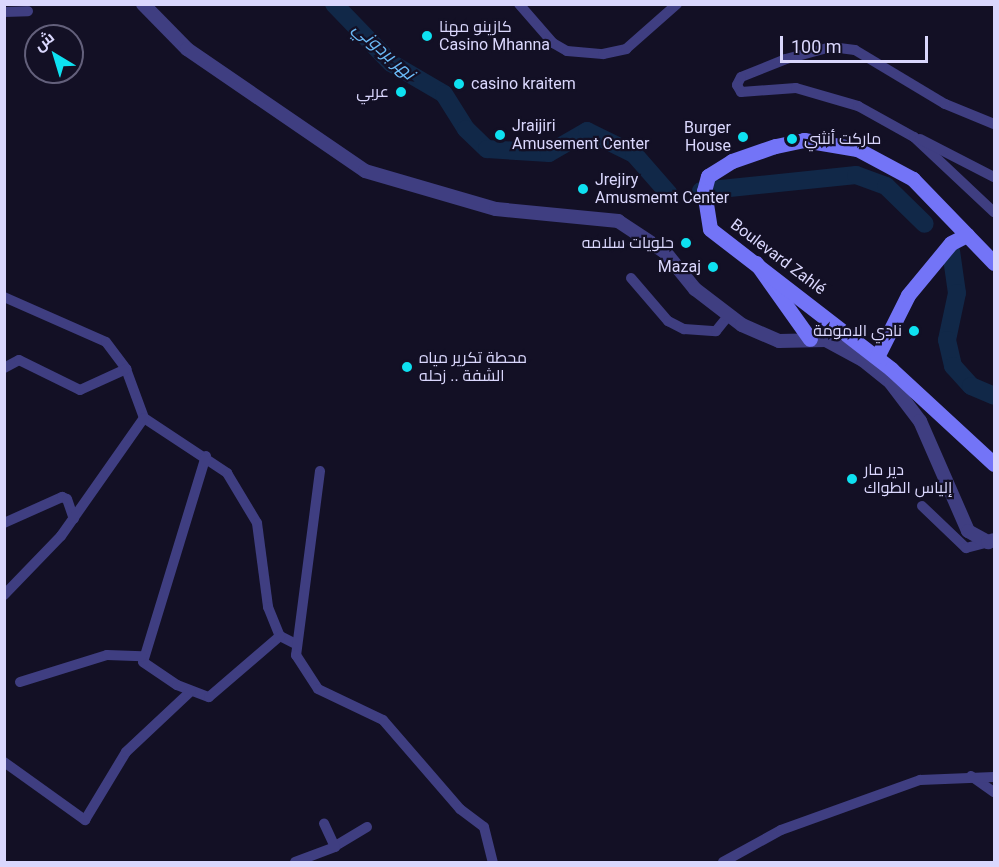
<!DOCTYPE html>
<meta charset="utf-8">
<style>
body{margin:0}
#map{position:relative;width:999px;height:867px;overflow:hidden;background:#131025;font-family:Roboto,Cairo,sans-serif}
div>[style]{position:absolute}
.river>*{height:18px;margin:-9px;padding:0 9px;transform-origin:9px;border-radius:9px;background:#112848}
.minor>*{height:10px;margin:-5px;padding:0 5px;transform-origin:5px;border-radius:5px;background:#3f3e81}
.tertiary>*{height:14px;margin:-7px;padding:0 7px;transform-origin:7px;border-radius:7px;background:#3f3e81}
.secondary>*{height:15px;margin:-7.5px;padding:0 7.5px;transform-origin:7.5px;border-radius:7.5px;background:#7374f7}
.dots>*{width:16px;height:16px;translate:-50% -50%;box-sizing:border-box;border:3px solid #131025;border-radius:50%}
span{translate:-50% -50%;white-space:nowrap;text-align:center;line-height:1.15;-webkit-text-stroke:4.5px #131025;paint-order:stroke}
.poi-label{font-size:16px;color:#dad7fd}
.left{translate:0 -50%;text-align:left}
.right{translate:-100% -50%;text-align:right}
.street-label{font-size:16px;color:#dad7fd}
.water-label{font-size:18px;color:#6bbaf6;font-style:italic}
.frame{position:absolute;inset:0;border:6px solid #dad7fd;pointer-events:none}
.north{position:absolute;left:24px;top:24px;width:60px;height:60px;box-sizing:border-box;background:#131025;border:2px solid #63607b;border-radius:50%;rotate:322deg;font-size:16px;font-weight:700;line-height:24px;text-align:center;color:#dad7fd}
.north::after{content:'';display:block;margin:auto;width:21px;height:27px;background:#0ee1f1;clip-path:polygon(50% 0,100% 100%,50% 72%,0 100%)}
.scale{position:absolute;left:780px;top:36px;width:148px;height:27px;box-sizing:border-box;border:3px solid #dad7fd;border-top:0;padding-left:8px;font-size:18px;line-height:21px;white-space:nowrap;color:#dad7fd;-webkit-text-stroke:4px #131025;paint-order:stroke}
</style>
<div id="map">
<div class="river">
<div style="left:334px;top:4px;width:82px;rotate:46deg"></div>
<div style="left:391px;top:63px;width:61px;rotate:30.3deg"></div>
<div style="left:444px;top:94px;width:41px;rotate:57.8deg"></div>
<div style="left:466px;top:129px;width:29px;rotate:44deg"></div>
<div style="left:487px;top:149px;width:62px;rotate:3.7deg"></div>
<div style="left:549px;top:153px;width:44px;rotate:-30.1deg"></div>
<div style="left:587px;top:131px;width:52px;rotate:26.1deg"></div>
<div style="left:634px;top:154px;width:53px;rotate:48.8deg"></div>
<div style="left:701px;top:191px;width:156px;rotate:-5.9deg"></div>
<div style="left:856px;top:175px;width:32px;rotate:20deg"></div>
<div style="left:886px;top:186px;width:54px;rotate:44.3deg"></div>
<div style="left:951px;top:251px;width:42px;rotate:81.9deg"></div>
<div style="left:957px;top:293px;width:48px;rotate:102deg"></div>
<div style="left:947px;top:340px;width:27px;rotate:77deg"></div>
<div style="left:953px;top:366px;width:27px;rotate:48deg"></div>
<div style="left:971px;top:386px;width:25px;rotate:23deg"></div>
</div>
<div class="minor">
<div style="left:519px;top:4px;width:52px;rotate:48.9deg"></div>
<div style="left:553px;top:43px;width:16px;rotate:30deg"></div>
<div style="left:567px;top:51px;width:36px;rotate:5deg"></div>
<div style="left:603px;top:54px;width:24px;rotate:-12deg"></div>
<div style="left:626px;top:49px;width:68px;rotate:-41.4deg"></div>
<div style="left:4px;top:12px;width:24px;rotate:-2deg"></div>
<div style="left:994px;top:124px;width:53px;rotate:-157.8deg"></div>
<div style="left:945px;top:104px;width:105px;rotate:-149deg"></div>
<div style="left:855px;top:50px;width:24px;rotate:-173deg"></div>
<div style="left:831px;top:47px;width:47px;rotate:165.1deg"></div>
<div style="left:786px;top:59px;width:48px;rotate:158.2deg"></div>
<div style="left:741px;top:77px;width:9px;rotate:117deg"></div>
<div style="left:737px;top:85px;width:8px;rotate:60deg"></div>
<div style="left:741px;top:92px;width:55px;rotate:-4.2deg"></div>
<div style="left:796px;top:88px;width:65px;rotate:16.2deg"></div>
<div style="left:858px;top:106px;width:64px;rotate:29deg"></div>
<div style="left:914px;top:137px;width:110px;rotate:43.2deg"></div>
<div style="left:920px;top:139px;width:83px;rotate:27.2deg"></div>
<div style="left:631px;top:278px;width:57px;rotate:49.3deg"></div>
<div style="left:668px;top:321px;width:18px;rotate:27deg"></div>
<div style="left:684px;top:329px;width:32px;rotate:4deg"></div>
<div style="left:716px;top:331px;width:21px;rotate:-51deg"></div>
<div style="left:4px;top:297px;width:111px;rotate:23.8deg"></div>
<div style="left:106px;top:342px;width:34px;rotate:53deg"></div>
<div style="left:126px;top:369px;width:52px;rotate:69.8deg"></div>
<div style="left:144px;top:418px;width:100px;rotate:33.5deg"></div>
<div style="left:227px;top:473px;width:58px;rotate:59deg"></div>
<div style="left:257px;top:523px;width:85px;rotate:82.5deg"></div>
<div style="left:268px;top:607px;width:31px;rotate:68deg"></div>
<div style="left:280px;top:636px;width:16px;rotate:27deg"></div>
<div style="left:4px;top:368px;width:17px;rotate:-28deg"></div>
<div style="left:19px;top:360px;width:68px;rotate:26.2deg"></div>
<div style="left:80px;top:390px;width:51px;rotate:-24.5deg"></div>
<div style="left:206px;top:456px;width:215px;rotate:107deg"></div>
<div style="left:143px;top:662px;width:41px;rotate:34.1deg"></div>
<div style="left:177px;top:685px;width:34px;rotate:21deg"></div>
<div style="left:209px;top:697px;width:94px;rotate:-40.7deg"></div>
<div style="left:320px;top:471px;width:186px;rotate:97.4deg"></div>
<div style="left:296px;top:655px;width:40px;rotate:57.1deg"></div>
<div style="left:318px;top:689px;width:72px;rotate:25.5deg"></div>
<div style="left:383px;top:720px;width:118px;rotate:49.1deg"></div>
<div style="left:460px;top:809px;width:30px;rotate:37deg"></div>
<div style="left:484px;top:827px;width:36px;rotate:76deg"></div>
<div style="left:922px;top:506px;width:61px;rotate:43.7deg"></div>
<div style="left:966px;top:548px;width:23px;rotate:-15deg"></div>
<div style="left:4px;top:523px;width:64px;rotate:-24.1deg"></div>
<div style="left:62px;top:497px;width:5px;rotate:22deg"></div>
<div style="left:67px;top:499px;width:21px;rotate:71deg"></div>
<div style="left:4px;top:595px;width:82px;rotate:-46deg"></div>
<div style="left:61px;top:536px;width:144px;rotate:-54.9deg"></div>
<div style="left:20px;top:682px;width:91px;rotate:-17.2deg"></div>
<div style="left:107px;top:655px;width:35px;rotate:2deg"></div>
<div style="left:4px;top:762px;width:100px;rotate:35.6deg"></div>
<div style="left:85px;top:820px;width:79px;rotate:-58.9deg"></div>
<div style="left:126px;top:752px;width:89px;rotate:-43.2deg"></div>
<div style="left:971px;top:776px;width:28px;rotate:35deg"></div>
<div style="left:337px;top:845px;width:35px;rotate:-31deg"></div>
<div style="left:295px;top:862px;width:43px;rotate:-20.6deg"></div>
<div style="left:335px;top:847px;width:26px;rotate:-115deg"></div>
<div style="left:723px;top:862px;width:66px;rotate:-28.9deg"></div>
<div style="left:781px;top:830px;width:148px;rotate:-19.8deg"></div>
<div style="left:920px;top:780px;width:74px;rotate:-2.3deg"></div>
</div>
<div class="tertiary">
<div style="left:143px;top:4px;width:63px;rotate:45.6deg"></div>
<div style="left:187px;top:49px;width:216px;rotate:34.4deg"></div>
<div style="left:365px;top:171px;width:136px;rotate:16.2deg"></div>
<div style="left:496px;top:209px;width:123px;rotate:5.6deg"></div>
<div style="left:618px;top:221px;width:56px;rotate:33.4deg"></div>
<div style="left:665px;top:252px;width:48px;rotate:51deg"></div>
<div style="left:695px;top:289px;width:59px;rotate:37.5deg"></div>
<div style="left:742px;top:325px;width:40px;rotate:23.4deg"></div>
<div style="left:779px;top:341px;width:47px;rotate:-1.2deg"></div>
<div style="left:826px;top:340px;width:42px;rotate:28.4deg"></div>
<div style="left:863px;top:360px;width:36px;rotate:39deg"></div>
<div style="left:891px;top:383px;width:48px;rotate:52.7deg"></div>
<div style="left:920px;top:421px;width:120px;rotate:66.4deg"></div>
<div style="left:968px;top:531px;width:23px;rotate:29deg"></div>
<div style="left:988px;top:542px;width:6px;rotate:-18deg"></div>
</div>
<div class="secondary">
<div style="left:756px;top:263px;width:93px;rotate:54.6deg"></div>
<div style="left:994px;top:263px;width:117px;rotate:-134deg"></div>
<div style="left:913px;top:179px;width:64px;rotate:-151.8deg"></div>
<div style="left:857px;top:149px;width:54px;rotate:-170.4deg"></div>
<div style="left:804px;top:140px;width:30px;rotate:168deg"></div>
<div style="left:775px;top:146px;width:46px;rotate:160.8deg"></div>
<div style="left:732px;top:161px;width:28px;rotate:148deg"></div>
<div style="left:708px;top:176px;width:16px;rotate:105deg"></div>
<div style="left:704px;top:191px;width:38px;rotate:81deg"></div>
<div style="left:710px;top:229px;width:229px;rotate:37.7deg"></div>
<div style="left:891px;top:369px;width:140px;rotate:42.7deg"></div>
<div style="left:877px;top:357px;width:69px;rotate:-63.4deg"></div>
<div style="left:908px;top:295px;width:67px;rotate:-50.4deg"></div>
<div style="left:951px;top:243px;width:18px;rotate:-27deg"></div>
</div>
<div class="dots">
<div style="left:427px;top:36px;background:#0ee1f1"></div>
<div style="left:459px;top:84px;background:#0ee1f1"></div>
<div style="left:401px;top:92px;background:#0ee1f1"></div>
<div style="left:500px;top:135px;background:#0ee1f1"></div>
<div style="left:743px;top:137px;background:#0ee1f1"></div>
<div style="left:792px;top:139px;background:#0ee1f1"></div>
<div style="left:583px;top:189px;background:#0ee1f1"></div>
<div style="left:686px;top:243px;background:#0ee1f1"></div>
<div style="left:713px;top:267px;background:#0ee1f1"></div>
<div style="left:914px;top:331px;background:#0ee1f1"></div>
<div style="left:407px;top:367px;background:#0ee1f1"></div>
<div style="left:852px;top:479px;background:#0ee1f1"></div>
</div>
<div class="poi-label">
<span class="left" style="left:439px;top:36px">كازينو مهنا<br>Casino Mhanna</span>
<span class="left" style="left:471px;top:84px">casino kraitem</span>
<span class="right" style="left:389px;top:92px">عربي</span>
<span class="left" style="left:512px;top:135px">Jraijiri<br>Amusement Center</span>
<span class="right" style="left:731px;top:137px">Burger<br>House</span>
<span class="left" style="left:804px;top:139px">ماركت أنثني</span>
<span class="left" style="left:595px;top:189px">Jrejiry<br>Amusmemt Center</span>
<span class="right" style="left:674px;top:243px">حلويات سلامه</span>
<span class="right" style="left:701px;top:267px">Mazaj</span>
<span class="right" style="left:902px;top:331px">نادي الامومة</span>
<span class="left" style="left:419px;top:367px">محطة تكرير مياه<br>الشفة .. زحله</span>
<span class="left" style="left:864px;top:479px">دير مار<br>إلياس الطواك</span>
</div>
<div class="street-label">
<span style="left:778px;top:257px;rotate:37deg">Boulevard Zahlé</span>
</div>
<div class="water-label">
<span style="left:384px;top:51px;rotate:42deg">نهر بردوني</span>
</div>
<div class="frame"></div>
<div class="north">ش</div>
<div class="scale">100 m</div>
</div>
